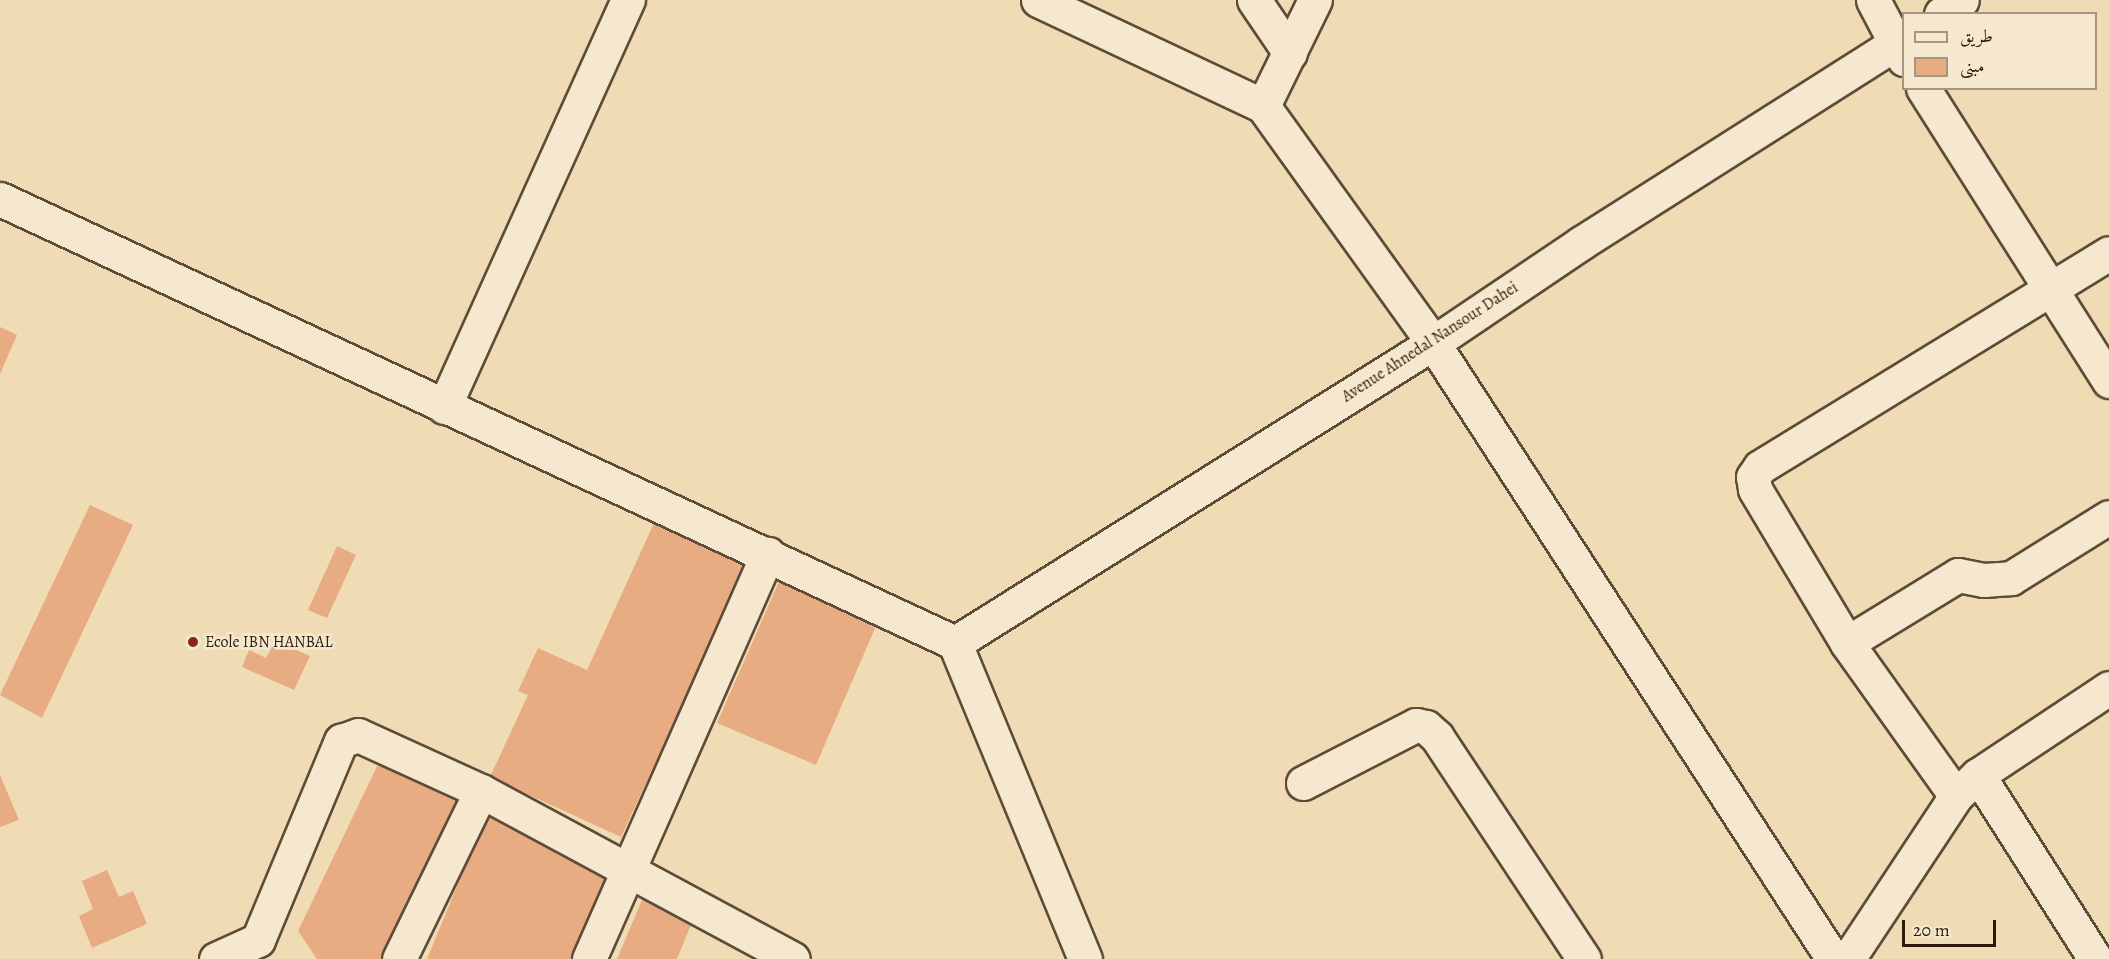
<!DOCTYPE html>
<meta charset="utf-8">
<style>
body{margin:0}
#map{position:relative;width:2109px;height:959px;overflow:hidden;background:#f0dcb4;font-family:Alegreya,Amiri,serif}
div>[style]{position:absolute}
.building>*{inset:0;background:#e7ac81}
.roads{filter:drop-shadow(2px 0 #5e4b38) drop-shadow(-2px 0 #5e4b38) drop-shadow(0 2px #5e4b38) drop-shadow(0 -2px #5e4b38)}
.minor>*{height:33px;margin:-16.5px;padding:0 16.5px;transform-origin:16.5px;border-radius:16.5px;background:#f5e8ce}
.tertiary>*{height:33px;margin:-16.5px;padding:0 16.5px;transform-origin:16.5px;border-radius:16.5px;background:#f5e8ce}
.dots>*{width:16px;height:16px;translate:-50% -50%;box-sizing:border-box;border:3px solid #f5e8ce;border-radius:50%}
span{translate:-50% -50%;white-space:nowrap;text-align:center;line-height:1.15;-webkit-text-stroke:5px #f5e8ce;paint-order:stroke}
.street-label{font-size:16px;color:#2d1b0e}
.poi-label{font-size:16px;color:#2d1b0e}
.left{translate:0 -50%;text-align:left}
.legend{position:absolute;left:1902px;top:12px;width:195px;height:78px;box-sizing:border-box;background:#f5e8ce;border:2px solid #a59681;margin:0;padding:8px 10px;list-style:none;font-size:18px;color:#2d1b0e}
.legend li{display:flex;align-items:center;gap:12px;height:30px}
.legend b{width:30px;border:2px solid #a59681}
.scale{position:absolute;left:1902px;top:920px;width:94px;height:27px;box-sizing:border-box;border:3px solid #2d1b0e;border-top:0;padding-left:8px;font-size:18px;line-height:21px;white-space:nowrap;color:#2d1b0e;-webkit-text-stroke:4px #f5e8ce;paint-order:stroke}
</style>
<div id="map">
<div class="building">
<div style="clip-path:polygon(0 327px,17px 335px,0 374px)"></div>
<div style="clip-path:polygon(90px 505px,133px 525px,42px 718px,0 695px)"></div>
<div style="clip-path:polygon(655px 521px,748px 564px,621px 837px,490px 777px,528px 695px,518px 691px,538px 648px,587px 670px)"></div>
<div style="clip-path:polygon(337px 546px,356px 555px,327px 618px,308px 610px)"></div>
<div style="clip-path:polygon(781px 577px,879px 619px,816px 765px,717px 723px)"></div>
<div style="clip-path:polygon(275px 641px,310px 656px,294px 690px,242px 667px,249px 650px,266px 658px)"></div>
<div style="clip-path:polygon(381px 758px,468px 798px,394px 959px,317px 959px,298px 931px)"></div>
<div style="clip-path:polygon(0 775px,19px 820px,0 827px)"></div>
<div style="clip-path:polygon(488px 811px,614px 863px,575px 959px,427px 959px)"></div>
<div style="clip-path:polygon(107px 870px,119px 897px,133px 891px,147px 924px,92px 948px,79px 916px,93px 909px,82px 881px)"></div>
<div style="clip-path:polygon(647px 888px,697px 910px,677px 959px,617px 959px)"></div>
</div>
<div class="roads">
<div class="minor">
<div style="left:1038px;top:0;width:249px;rotate:25.2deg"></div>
<div style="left:1263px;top:106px;width:292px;rotate:54.3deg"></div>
<div style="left:1433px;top:343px;width:734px;rotate:57deg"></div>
<div style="left:1254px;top:0;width:64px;rotate:55.8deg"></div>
<div style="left:1873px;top:0;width:67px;rotate:62.3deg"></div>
<div style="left:1923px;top:88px;width:347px;rotate:57.6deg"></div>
<div style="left:1263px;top:106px;width:118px;rotate:-63.9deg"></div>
<div style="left:0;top:199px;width:1053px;rotate:24.93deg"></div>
<div style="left:444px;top:407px;width:447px;rotate:-65.7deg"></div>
<div style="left:1847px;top:643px;width:130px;rotate:-31.5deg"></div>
<div style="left:1958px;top:575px;width:26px;rotate:11deg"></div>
<div style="left:1984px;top:580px;width:27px;rotate:-4deg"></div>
<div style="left:2011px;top:578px;width:115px;rotate:-31.9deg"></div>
<div style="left:1978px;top:775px;width:218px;rotate:57.5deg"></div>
<div style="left:1303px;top:783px;width:127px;rotate:-27.2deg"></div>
<div style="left:1416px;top:725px;width:10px;rotate:11deg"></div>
<div style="left:1426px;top:727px;width:15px;rotate:42deg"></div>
<div style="left:1437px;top:737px;width:266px;rotate:56.5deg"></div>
<div style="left:1956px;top:796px;width:188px;rotate:-125.5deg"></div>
<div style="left:1847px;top:643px;width:179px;rotate:-120.9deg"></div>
<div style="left:1755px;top:489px;width:12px;rotate:-99deg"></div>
<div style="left:1753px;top:477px;width:12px;rotate:-55deg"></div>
<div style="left:1760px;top:467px;width:409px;rotate:-31.5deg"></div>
<div style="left:216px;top:959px;width:46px;rotate:-24.3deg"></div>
<div style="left:258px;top:940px;width:216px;rotate:-67.4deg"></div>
<div style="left:341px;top:741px;width:18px;rotate:-19deg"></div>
<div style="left:358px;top:735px;width:135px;rotate:24.5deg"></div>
<div style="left:399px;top:959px;width:187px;rotate:-64deg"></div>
<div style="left:481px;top:791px;width:354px;rotate:28.3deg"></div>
<div style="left:589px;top:959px;width:443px;rotate:-66.2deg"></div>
<div style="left:1848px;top:959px;width:196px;rotate:-56.5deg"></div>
<div style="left:1956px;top:796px;width:30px;rotate:-44deg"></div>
<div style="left:1978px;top:775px;width:157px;rotate:-33.6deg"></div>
</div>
<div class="tertiary">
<div style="left:1941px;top:14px;width:25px;rotate:-34deg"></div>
<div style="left:1085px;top:959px;width:342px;rotate:-112.4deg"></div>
<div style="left:955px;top:643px;width:564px;rotate:-32.11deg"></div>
<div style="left:1433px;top:343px;width:179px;rotate:-34deg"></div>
<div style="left:1581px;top:243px;width:383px;rotate:-32.4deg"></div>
</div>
</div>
<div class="dots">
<div style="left:193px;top:642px;background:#8f2418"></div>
</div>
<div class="street-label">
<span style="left:1430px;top:342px;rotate:-33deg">Avenue Ahnedal Nansour Dahei</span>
</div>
<div class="poi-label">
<span class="left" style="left:205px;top:642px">Ecole IBN HANBAL</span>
</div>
<ul class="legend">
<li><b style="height:8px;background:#f5e8ce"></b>طريق</li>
<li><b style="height:16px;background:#e7ac81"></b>مبنى</li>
</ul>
<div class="scale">20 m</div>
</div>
